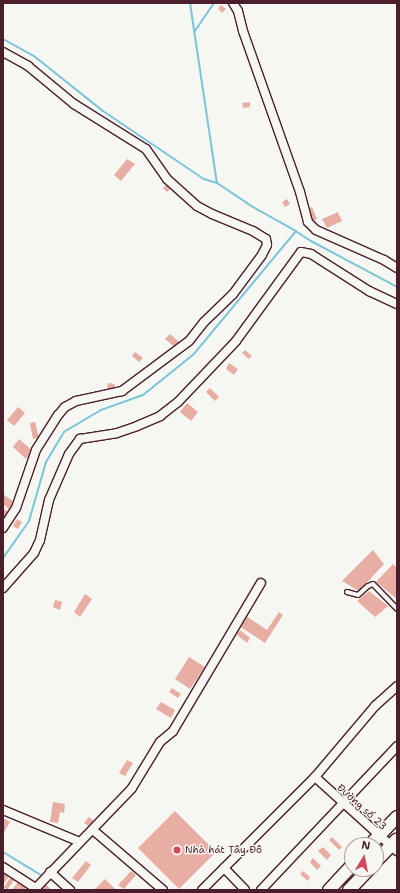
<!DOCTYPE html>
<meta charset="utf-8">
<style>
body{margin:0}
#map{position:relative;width:400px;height:893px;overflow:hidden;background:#f6f6f2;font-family:"Shantell Sans",sans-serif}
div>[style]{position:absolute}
.stream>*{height:2px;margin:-1px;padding:0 1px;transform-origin:1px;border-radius:1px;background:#7ac6d8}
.building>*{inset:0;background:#e8aea4}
.roads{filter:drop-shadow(1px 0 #4a1f2b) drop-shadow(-1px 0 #4a1f2b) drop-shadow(0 1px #4a1f2b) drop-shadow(0 -1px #4a1f2b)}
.service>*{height:4px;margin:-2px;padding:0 2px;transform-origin:2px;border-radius:2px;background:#f6f6f2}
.minor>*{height:8px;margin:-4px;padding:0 4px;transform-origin:4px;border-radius:4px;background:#f6f6f2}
.secondary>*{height:12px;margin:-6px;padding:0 6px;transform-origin:6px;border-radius:6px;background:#f6f6f2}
.dots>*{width:11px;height:11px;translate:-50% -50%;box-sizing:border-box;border:2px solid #f6f6f2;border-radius:50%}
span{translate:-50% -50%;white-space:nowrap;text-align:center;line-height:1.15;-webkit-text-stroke:3px #f6f6f2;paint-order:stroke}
.street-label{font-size:10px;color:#4a1f2b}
.poi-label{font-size:10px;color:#4a1f2b}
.left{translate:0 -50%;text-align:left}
.frame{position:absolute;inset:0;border:4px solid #4a1f2b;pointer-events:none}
.north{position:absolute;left:344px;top:837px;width:40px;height:40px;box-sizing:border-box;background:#f6f6f2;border:1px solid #b1a0a2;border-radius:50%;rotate:10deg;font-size:11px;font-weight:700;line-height:16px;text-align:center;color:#4a1f2b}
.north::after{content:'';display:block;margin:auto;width:14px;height:18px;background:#d1495b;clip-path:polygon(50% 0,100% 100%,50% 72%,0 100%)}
</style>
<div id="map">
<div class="stream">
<div style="left:190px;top:3px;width:182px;rotate:81.5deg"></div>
<div style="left:195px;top:31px;width:34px;rotate:-56deg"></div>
<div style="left:3px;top:39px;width:35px;rotate:29deg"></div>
<div style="left:34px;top:56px;width:88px;rotate:38.6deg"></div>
<div style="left:103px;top:111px;width:122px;rotate:34deg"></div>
<div style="left:204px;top:179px;width:14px;rotate:17deg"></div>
<div style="left:217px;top:183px;width:43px;rotate:33.7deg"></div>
<div style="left:253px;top:207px;width:49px;rotate:29.2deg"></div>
<div style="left:296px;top:231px;width:160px;rotate:129.7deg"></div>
<div style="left:194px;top:354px;width:65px;rotate:141.2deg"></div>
<div style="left:143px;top:395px;width:45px;rotate:160.3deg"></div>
<div style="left:101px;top:410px;width:43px;rotate:149.3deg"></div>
<div style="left:64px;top:432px;width:35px;rotate:121deg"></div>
<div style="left:46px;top:462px;width:61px;rotate:106.1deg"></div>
<div style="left:29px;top:521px;width:45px;rotate:125.1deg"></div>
<div style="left:297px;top:232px;width:17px;rotate:33deg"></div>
<div style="left:311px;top:241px;width:98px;rotate:28.1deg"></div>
<div style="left:3px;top:852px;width:44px;rotate:31.2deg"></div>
</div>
<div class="building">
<div style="clip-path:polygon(221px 5px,226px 9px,222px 13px,218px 8px)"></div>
<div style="clip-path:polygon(250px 102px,250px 107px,243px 108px,242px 103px)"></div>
<div style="clip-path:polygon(127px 159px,135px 164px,121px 181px,114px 175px)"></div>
<div style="clip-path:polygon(167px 184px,171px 188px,167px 192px,163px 188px)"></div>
<div style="clip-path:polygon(287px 199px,290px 204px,285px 207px,282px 202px)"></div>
<div style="clip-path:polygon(312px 207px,317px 219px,311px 222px,306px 210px)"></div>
<div style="clip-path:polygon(338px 212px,342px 221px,327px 228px,322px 219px)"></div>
<div style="clip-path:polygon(170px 334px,181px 344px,177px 349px,165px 339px)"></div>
<div style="clip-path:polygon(245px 350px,252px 356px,249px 359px,242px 353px)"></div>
<div style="clip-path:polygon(135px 352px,143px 358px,139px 362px,132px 356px)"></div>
<div style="clip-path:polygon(229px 363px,238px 369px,234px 375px,226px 369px)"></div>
<div style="clip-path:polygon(108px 383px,115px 384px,114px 391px,107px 389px)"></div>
<div style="clip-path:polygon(210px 388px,219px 397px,215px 401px,206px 392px)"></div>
<div style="clip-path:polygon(187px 403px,198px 412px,191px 421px,180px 412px)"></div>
<div style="clip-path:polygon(18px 407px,25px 413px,14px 426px,7px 420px)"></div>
<div style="clip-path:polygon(35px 422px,39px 438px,33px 439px,30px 423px)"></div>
<div style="clip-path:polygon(19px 439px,33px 451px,26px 459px,13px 447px)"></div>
<div style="clip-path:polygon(3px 494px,14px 502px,9px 509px,3px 504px)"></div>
<div style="clip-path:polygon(3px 508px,9px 513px,4px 520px,3px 519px)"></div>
<div style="clip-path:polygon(17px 519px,22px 522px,18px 529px,13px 526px)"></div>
<div style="clip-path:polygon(373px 550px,384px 564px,359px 591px,342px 581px)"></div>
<div style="clip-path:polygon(393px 564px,397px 568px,397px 599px,376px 582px)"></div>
<div style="clip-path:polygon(369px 591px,388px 606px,375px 617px,357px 601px)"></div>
<div style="clip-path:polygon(85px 594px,92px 599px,80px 617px,74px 612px)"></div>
<div style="clip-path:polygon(55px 600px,62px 602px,60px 610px,53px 607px)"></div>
<div style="clip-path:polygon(279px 612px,283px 615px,265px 643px,239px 626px,246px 616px,267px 630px)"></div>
<div style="clip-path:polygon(240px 630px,250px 638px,247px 643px,236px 634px)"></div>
<div style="clip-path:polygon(189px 657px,205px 667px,190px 689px,175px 679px)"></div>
<div style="clip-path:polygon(172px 688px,181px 694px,178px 698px,169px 692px)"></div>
<div style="clip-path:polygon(161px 702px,175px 710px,171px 718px,156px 709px)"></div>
<div style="clip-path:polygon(127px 760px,133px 763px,125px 776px,119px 773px)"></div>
<div style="clip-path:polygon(53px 802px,65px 804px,64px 813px,60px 812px,58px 823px,50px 822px)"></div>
<div style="clip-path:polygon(175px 811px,216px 852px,179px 889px,138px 848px)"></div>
<div style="clip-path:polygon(89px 817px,94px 821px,90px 827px,84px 823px)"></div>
<div style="clip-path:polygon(3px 818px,10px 822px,3px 834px)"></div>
<div style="clip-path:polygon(332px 837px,342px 847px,339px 850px,329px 840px)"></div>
<div style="clip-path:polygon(323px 847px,331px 855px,327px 860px,318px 851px)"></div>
<div style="clip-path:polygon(313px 858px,321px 866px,317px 870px,310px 862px)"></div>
<div style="clip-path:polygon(86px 861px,91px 865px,78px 882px,72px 878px)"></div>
<div style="clip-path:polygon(131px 871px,136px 875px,124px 889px,118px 885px)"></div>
<div style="clip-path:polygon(303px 871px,310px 877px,308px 881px,300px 874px)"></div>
<div style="clip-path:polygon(3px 872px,9px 876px,3px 885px)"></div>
<div style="clip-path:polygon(10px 878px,14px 880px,7px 890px,4px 887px)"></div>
<div style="clip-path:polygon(105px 879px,116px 890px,94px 890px)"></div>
<div style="clip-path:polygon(18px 882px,21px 884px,16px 890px,12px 890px)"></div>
<div style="clip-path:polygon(21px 884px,26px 887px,24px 890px,17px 890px)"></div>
<div style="clip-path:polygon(46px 884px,51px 890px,40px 890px)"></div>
</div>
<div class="roads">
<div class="service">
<div style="left:347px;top:592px;width:11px;rotate:15deg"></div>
<div style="left:358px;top:595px;width:13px;rotate:-42deg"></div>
<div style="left:368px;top:586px;width:5px;rotate:-22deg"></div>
<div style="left:373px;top:584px;width:35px;rotate:46deg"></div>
</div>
<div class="minor">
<div style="left:233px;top:3px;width:9px;rotate:58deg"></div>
<div style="left:238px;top:11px;width:21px;rotate:76deg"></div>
<div style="left:243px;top:31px;width:171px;rotate:70.5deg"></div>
<div style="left:300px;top:192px;width:31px;rotate:75deg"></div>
<div style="left:308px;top:222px;width:11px;rotate:45deg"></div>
<div style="left:316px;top:230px;width:74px;rotate:23.8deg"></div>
<div style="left:384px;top:260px;width:15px;rotate:32deg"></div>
<div style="left:3px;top:52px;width:29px;rotate:29deg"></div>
<div style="left:28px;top:66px;width:60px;rotate:39.6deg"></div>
<div style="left:74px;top:104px;width:85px;rotate:32deg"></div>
<div style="left:146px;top:149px;width:37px;rotate:55deg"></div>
<div style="left:167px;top:179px;width:40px;rotate:42deg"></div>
<div style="left:197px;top:206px;width:17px;rotate:28deg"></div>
<div style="left:212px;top:214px;width:44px;rotate:22.5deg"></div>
<div style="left:253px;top:231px;width:15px;rotate:32deg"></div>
<div style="left:266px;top:239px;width:6px;rotate:81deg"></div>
<div style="left:267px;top:245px;width:11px;rotate:117deg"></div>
<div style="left:262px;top:255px;width:49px;rotate:126.6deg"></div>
<div style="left:233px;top:294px;width:40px;rotate:136deg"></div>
<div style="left:204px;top:322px;width:24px;rotate:128deg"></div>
<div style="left:189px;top:341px;width:84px;rotate:143.3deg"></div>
<div style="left:122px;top:391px;width:47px;rotate:167.7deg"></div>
<div style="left:76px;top:401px;width:13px;rotate:151deg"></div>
<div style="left:65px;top:407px;width:11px;rotate:131deg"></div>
<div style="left:58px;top:415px;width:41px;rotate:122.2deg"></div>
<div style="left:36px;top:450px;width:61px;rotate:109deg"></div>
<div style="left:16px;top:508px;width:24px;rotate:123deg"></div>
<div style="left:3px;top:588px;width:47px;rotate:-48.5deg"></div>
<div style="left:34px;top:553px;width:14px;rotate:-65deg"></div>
<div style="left:40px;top:540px;width:41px;rotate:-77.3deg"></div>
<div style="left:49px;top:500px;width:50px;rotate:-66.5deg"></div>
<div style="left:69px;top:454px;width:19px;rotate:-54deg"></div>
<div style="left:80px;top:439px;width:37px;rotate:-9deg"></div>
<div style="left:117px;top:433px;width:21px;rotate:-19deg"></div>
<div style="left:137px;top:426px;width:25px;rotate:-23deg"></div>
<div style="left:160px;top:416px;width:23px;rotate:-38deg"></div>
<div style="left:178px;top:402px;width:84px;rotate:-46.4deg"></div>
<div style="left:236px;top:341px;width:110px;rotate:-53.9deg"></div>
<div style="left:301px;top:252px;width:10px;rotate:11deg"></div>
<div style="left:311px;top:254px;width:69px;rotate:32.5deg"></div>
<div style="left:369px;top:291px;width:31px;rotate:25deg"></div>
<div style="left:315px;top:777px;width:110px;rotate:42.1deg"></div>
<div style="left:3px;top:810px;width:83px;rotate:22.6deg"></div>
<div style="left:93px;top:830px;width:92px;rotate:40.6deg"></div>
<div style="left:3px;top:867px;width:38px;rotate:33deg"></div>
<div style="left:224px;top:868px;width:30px;rotate:46deg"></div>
<div style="left:50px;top:872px;width:27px;rotate:42deg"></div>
<div style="left:34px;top:890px;width:141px;rotate:-46.1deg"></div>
<div style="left:132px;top:788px;width:54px;rotate:-58.7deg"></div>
<div style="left:160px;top:742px;width:17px;rotate:-40deg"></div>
<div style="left:173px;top:731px;width:172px;rotate:-59.3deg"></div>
<div style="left:202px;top:890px;width:160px;rotate:-45deg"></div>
<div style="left:315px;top:777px;width:93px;rotate:-49.8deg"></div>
<div style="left:375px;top:706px;width:30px;rotate:-42deg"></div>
<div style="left:261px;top:890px;width:198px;rotate:-46.6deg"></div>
</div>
<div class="secondary">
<div style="left:370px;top:845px;width:39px;rotate:-46deg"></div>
<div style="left:376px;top:861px;width:30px;rotate:-46deg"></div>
<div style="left:329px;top:890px;width:34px;rotate:-47deg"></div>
<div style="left:349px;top:890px;width:29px;rotate:-46deg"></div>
</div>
</div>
<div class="dots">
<div style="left:177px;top:850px;background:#d1495b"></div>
</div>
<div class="street-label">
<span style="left:362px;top:807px;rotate:42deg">Đường số 23</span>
</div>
<div class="poi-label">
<span class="left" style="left:185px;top:850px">Nhà hát Tây Đô</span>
</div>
<div class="frame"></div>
<div class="north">N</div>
</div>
